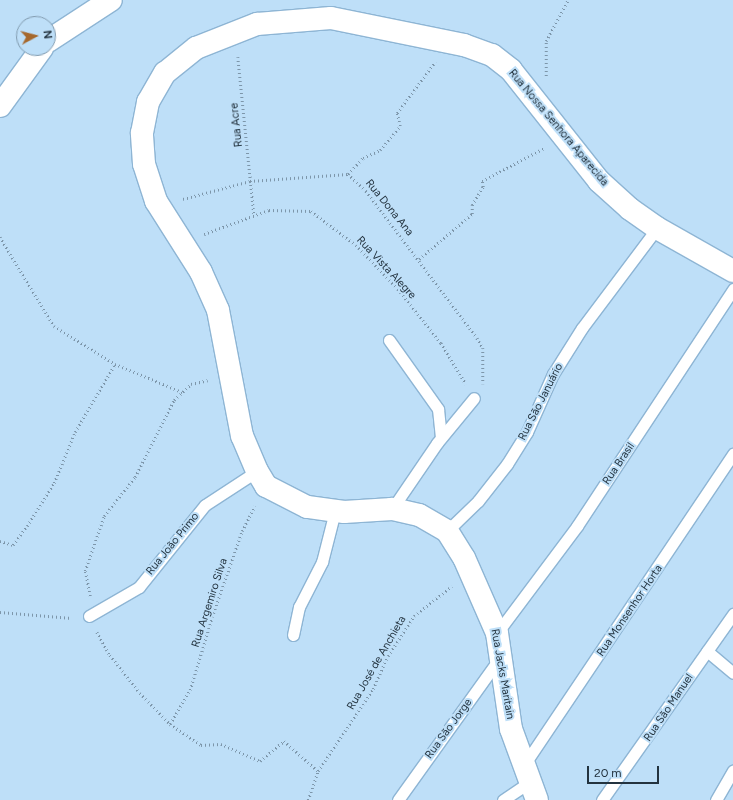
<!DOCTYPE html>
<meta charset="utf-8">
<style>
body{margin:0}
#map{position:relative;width:733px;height:800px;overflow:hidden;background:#bedff8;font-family:Figtree,sans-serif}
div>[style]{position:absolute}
.path>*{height:2.5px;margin-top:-1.25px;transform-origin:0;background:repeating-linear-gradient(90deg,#7d96aa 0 1px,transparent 0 4px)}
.roads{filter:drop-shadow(1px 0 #8eb5d4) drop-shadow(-1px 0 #8eb5d4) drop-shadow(0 1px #8eb5d4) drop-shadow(0 -1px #8eb5d4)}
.service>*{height:11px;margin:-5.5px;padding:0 5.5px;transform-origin:5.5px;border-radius:5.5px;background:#fff}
.minor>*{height:22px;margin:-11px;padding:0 11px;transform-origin:11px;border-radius:11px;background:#fff}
span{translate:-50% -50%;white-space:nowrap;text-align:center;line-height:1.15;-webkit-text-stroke:4px #bedff8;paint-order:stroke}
.street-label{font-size:11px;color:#23333f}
.north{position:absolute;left:16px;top:16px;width:40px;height:40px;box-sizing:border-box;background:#bedff8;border:1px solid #809aae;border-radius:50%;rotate:83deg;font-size:11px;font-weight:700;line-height:16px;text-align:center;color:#23333f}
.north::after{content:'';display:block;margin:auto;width:14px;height:18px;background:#a6682d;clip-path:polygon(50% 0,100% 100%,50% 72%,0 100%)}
.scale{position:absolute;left:587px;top:766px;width:72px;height:18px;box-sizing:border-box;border:2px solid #23333f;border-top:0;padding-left:5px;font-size:12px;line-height:14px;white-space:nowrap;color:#23333f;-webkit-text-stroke:3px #bedff8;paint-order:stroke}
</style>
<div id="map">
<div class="path">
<div style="left:238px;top:57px;width:159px;rotate:84.2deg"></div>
<div style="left:546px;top:76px;width:35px;rotate:-90deg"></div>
<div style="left:546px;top:41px;width:47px;rotate:-61.8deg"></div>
<div style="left:348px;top:174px;width:22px;rotate:-47deg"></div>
<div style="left:363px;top:158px;width:19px;rotate:-25deg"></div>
<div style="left:380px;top:150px;width:31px;rotate:-50deg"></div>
<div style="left:400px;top:126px;width:13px;rotate:-103deg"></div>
<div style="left:397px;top:113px;width:64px;rotate:-53.3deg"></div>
<div style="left:183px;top:199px;width:69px;rotate:-15deg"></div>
<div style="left:250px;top:181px;width:98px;rotate:-4.1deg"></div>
<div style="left:348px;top:174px;width:25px;rotate:43deg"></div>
<div style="left:366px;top:191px;width:184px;rotate:52.9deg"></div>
<div style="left:477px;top:338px;width:12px;rotate:59deg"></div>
<div style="left:483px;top:348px;width:36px;rotate:90deg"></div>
<div style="left:204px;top:234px;width:69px;rotate:-20.3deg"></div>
<div style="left:269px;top:210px;width:42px;rotate:1.4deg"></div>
<div style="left:311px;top:211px;width:56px;rotate:37.1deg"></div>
<div style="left:356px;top:245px;width:61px;rotate:46.3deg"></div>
<div style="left:398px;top:289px;width:69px;rotate:51.5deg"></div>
<div style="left:441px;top:343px;width:48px;rotate:58.6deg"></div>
<div style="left:0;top:237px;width:104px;rotate:58.8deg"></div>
<div style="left:54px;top:326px;width:72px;rotate:31.9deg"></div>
<div style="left:115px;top:364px;width:73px;rotate:22.7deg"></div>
<div style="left:419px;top:259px;width:70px;rotate:-40.3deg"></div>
<div style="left:472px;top:214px;width:9px;rotate:-90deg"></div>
<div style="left:472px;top:205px;width:21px;rotate:-59deg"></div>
<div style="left:483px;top:187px;width:6px;rotate:-99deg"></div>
<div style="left:482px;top:181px;width:70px;rotate:-28deg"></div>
<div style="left:0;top:541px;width:14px;rotate:17deg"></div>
<div style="left:13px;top:545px;width:24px;rotate:-54deg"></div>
<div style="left:27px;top:526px;width:51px;rotate:-57.9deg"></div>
<div style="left:54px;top:483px;width:55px;rotate:-67.6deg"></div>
<div style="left:75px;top:432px;width:79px;rotate:-59.5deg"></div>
<div style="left:90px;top:596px;width:25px;rotate:-101deg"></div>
<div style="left:85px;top:571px;width:58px;rotate:-70.9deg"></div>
<div style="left:104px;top:516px;width:50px;rotate:-51.5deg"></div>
<div style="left:135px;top:477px;width:86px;rotate:-63.1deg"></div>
<div style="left:174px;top:400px;width:23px;rotate:-43deg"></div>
<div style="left:191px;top:384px;width:17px;rotate:-13deg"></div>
<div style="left:0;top:612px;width:72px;rotate:4.8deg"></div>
<div style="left:97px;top:632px;width:26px;rotate:61deg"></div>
<div style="left:110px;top:655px;width:48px;rotate:51.7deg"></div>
<div style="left:140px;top:693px;width:43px;rotate:45.9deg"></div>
<div style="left:170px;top:724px;width:37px;rotate:34deg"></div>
<div style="left:201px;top:745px;width:20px;rotate:-3deg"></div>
<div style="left:221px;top:744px;width:43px;rotate:23.6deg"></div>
<div style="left:260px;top:761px;width:31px;rotate:-40deg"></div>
<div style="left:284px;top:741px;width:45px;rotate:41.4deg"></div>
<div style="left:170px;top:724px;width:39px;rotate:-60deg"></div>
<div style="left:190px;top:690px;width:76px;rotate:-73.2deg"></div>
<div style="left:212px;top:617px;width:91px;rotate:-70.8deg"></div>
<div style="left:242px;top:531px;width:28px;rotate:-63deg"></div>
<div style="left:308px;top:800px;width:31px;rotate:-71deg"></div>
<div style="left:318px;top:771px;width:99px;rotate:-56.1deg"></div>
<div style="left:373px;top:689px;width:36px;rotate:-66deg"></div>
<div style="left:388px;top:656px;width:48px;rotate:-57deg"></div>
<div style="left:414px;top:616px;width:48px;rotate:-38.3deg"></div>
</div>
<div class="roads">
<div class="service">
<div style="left:389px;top:340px;width:85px;rotate:54.6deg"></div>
<div style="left:438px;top:409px;width:28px;rotate:84deg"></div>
<div style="left:392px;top:509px;width:80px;rotate:-55.7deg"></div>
<div style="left:437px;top:443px;width:58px;rotate:-50.6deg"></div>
<div style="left:447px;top:531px;width:43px;rotate:-44.1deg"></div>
<div style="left:478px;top:501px;width:47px;rotate:-51.9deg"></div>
<div style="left:507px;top:464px;width:38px;rotate:-58deg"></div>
<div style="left:527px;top:432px;width:64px;rotate:-65.9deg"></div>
<div style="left:553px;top:374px;width:54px;rotate:-57.8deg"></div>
<div style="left:582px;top:328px;width:125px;rotate:-53.1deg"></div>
<div style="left:89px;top:616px;width:58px;rotate:-30.1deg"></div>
<div style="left:139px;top:587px;width:105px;rotate:-51.2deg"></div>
<div style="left:205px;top:505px;width:62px;rotate:-33.2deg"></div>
<div style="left:497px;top:633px;width:134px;rotate:-53.2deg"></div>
<div style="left:577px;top:526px;width:284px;rotate:-56.6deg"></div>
<div style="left:293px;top:635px;width:29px;rotate:-78deg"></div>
<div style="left:299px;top:607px;width:51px;rotate:-62.9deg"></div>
<div style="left:322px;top:562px;width:53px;rotate:-75.7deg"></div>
<div style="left:707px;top:651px;width:34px;rotate:40deg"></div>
<div style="left:524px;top:765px;width:375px;rotate:-56.1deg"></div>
<div style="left:398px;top:800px;width:173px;rotate:-54.4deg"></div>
<div style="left:503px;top:800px;width:32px;rotate:-34deg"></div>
<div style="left:602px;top:800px;width:228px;rotate:-54.8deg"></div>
<div style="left:716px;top:800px;width:34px;rotate:-60deg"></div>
</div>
<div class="minor">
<div style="left:48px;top:41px;width:75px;rotate:-33.1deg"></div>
<div style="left:0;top:106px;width:72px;rotate:-54.1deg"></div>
<div style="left:537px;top:800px;width:76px;rotate:-110.1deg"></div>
<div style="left:511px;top:729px;width:97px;rotate:-98.3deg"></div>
<div style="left:497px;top:633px;width:82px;rotate:-113.7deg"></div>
<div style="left:464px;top:558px;width:32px;rotate:-122deg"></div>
<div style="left:447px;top:531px;width:32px;rotate:-150deg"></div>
<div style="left:419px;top:515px;width:28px;rotate:-167deg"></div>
<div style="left:392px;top:509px;width:48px;rotate:176.4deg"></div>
<div style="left:344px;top:512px;width:37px;rotate:-172deg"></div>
<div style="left:307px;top:507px;width:46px;rotate:-152.9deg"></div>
<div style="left:266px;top:486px;width:17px;rotate:-121deg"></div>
<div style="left:257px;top:471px;width:38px;rotate:-113deg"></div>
<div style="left:242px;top:436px;width:128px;rotate:-100.8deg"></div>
<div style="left:218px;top:310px;width:42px;rotate:-114.1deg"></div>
<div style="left:201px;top:272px;width:84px;rotate:-122.4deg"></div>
<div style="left:156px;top:201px;width:39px;rotate:-108deg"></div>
<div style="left:144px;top:164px;width:31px;rotate:-94deg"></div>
<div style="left:142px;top:133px;width:32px;rotate:-79deg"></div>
<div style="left:148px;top:102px;width:34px;rotate:-60deg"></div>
<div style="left:165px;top:73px;width:40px;rotate:-39deg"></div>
<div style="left:196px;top:48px;width:66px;rotate:-21.5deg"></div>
<div style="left:257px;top:24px;width:74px;rotate:-4.6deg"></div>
<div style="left:331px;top:18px;width:136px;rotate:11.5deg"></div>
<div style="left:464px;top:45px;width:30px;rotate:20deg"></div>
<div style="left:492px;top:55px;width:24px;rotate:38deg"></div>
<div style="left:511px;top:70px;width:142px;rotate:51.6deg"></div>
<div style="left:599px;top:181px;width:42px;rotate:42.1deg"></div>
<div style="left:630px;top:209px;width:33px;rotate:35deg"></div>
<div style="left:657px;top:228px;width:87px;rotate:29.5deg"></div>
</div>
</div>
<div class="street-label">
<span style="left:237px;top:125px;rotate:-96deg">Rua Acre</span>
<span style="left:558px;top:128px;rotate:50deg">Rua Nossa Senhora Aparecida</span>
<span style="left:389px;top:208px;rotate:51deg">Rua Dona Ana</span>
<span style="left:386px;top:268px;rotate:47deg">Rua Vista Alegre</span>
<span style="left:541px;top:402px;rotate:-63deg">Rua São Januário</span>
<span style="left:619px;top:464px;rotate:-56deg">Rua Brasil</span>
<span style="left:173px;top:544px;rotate:-51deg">Rua João Primo</span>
<span style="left:210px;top:603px;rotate:-72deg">Rua Argemiro Silva</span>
<span style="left:630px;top:611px;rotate:-56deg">Rua Monsenhor Horta</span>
<span style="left:377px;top:663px;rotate:-60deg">Rua José de Anchieta</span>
<span style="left:502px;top:674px;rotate:80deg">Rua Jacks Maritain</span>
<span style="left:669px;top:708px;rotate:-56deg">Rua São Manuel</span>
<span style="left:449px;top:729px;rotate:-54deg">Rua São Jorge</span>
</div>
<div class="north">N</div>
<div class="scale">20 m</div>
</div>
